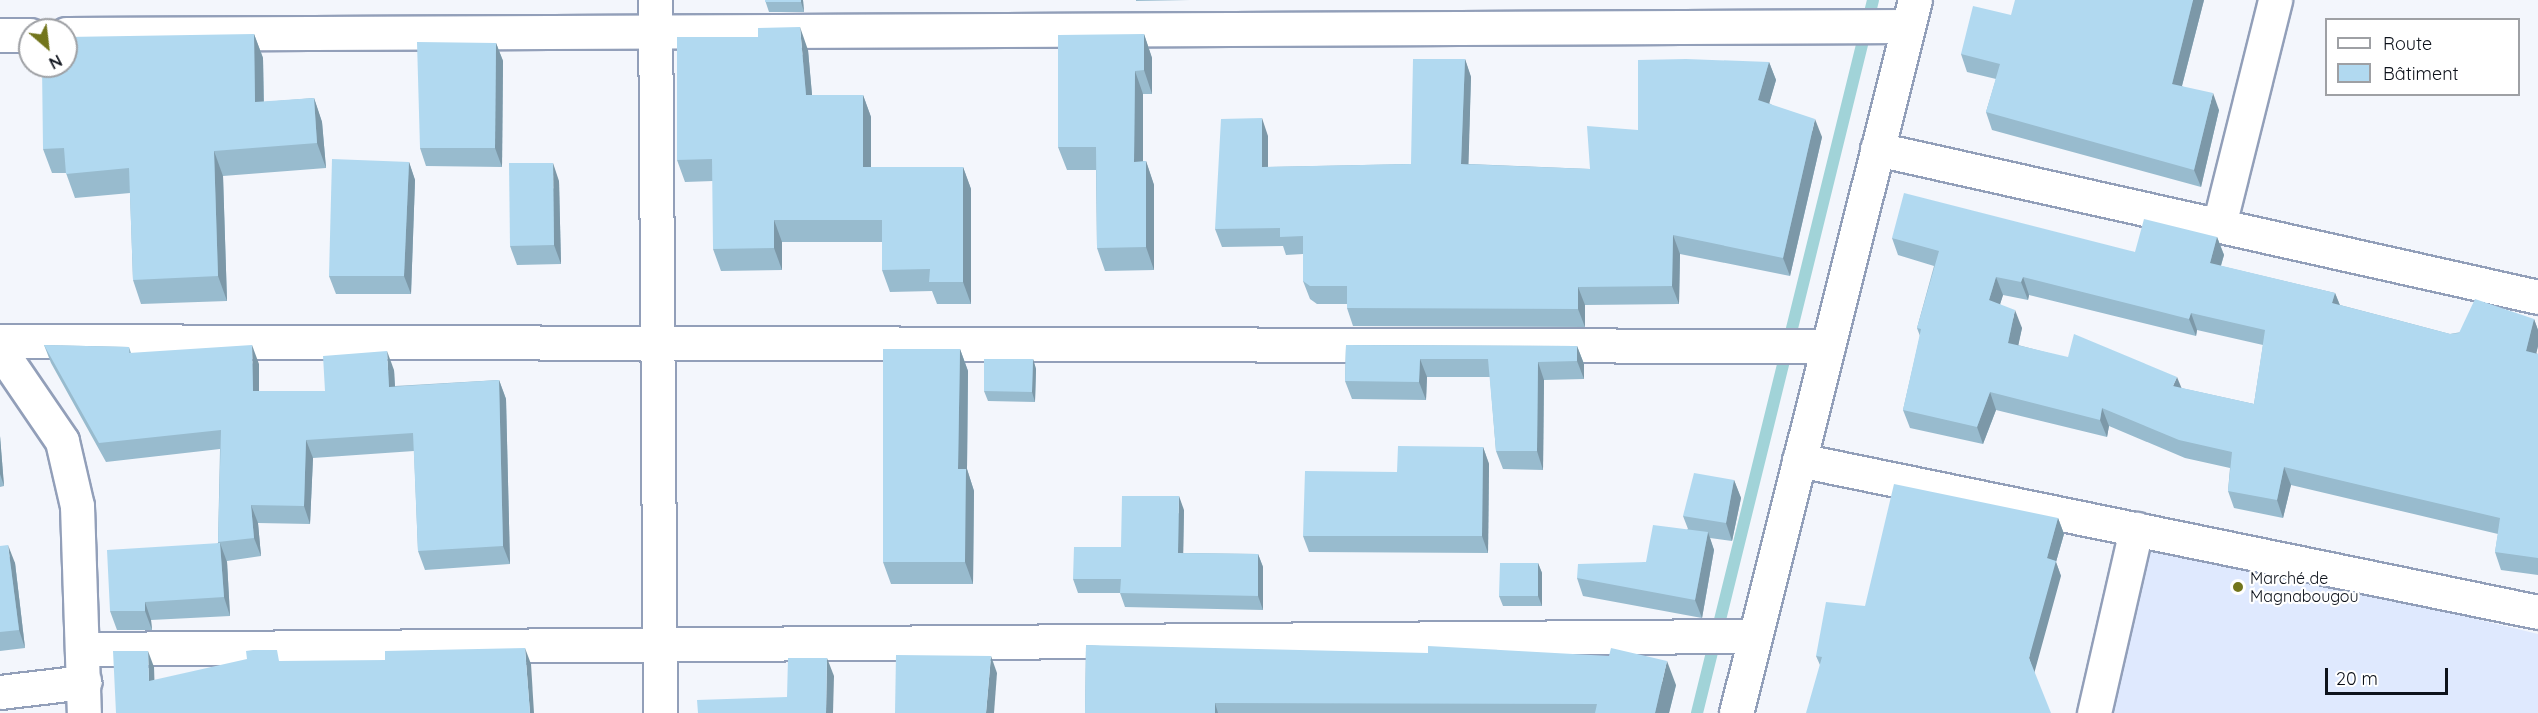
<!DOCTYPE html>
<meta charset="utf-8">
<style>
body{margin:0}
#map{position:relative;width:2538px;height:713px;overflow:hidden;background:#f3f6fc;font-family:Quicksand,sans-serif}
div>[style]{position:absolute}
.built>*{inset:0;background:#dfe9fe}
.stream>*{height:12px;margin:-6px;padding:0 6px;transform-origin:6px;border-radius:6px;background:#a1d3d8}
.roads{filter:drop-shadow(2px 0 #929fb9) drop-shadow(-2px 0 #929fb9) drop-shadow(0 2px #929fb9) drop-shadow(0 -2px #929fb9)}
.minor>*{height:33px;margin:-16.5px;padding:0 16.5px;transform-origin:16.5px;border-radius:16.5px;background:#fff}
.wall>*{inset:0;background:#98bbce}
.shaded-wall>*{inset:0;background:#7c98a8}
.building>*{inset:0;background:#b1d9f0}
.dots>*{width:16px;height:16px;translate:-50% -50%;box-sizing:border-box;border:3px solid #fff;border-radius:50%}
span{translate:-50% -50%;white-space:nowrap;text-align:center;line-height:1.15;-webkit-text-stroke:4.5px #fff;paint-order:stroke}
.poi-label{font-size:16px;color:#0d121b}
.left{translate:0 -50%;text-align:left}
.legend{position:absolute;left:2325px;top:18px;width:195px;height:78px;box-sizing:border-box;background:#fff;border:2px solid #9ea0a4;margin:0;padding:8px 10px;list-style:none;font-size:18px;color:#0d121b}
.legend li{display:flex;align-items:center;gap:12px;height:30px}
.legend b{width:30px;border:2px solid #9ea0a4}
.north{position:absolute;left:18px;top:18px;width:60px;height:60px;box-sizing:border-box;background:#fff;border:2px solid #9ea0a4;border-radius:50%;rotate:152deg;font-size:16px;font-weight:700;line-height:24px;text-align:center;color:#0d121b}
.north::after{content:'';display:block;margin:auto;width:21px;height:27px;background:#72751c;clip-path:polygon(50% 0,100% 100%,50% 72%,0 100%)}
.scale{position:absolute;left:2325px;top:668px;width:123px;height:27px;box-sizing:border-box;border:3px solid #0d121b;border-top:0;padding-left:8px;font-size:18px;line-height:21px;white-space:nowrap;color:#0d121b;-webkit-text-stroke:4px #fff;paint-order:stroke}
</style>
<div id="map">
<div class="built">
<div style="clip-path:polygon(2145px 539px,2538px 634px,2538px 713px,2108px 713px)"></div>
</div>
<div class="stream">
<div style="left:1697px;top:713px;width:734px;rotate:-76.13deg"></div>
</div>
<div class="roads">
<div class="minor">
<div style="left:655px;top:0;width:713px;rotate:89.6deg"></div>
<div style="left:66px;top:34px;width:1842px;rotate:-0.25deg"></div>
<div style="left:0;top:35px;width:30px"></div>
<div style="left:1877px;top:149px;width:677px;rotate:12.62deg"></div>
<div style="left:2219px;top:225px;width:232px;rotate:-76deg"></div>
<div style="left:0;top:341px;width:1828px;rotate:0.16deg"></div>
<div style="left:0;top:350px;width:110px;rotate:55.7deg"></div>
<div style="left:62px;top:441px;width:67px;rotate:77deg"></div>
<div style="left:77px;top:506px;width:207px;rotate:88.1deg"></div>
<div style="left:1799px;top:460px;width:754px;rotate:11.62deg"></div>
<div style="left:84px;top:649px;width:1671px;rotate:-0.45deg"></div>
<div style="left:0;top:692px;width:85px;rotate:-6.8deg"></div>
<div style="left:1736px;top:713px;width:735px;rotate:-75.91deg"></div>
<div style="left:2094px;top:713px;width:189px;rotate:-77.1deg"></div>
</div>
</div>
<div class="wall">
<div style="clip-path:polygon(765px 0,803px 0,804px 12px,769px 12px)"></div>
<div style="clip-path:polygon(1136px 0,1190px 0,1136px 1px)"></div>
<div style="clip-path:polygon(2204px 0,2182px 86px,2219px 110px,2201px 187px,1992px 130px,1986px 112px,1996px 79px,1967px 72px,1961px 54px,2011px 15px)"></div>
<div style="clip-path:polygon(254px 34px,263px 58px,264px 102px,314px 98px,322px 122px,326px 168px,223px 176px,227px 301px,141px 304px,133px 280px,130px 193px,75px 198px,66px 173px,52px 173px,43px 149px)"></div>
<div style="clip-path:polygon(1144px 34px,1152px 58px,1152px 94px,1143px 94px,1143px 161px,1146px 161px,1154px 185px,1154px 270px,1105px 271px,1097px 248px,1096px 170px,1067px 170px,1058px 147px)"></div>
<div style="clip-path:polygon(496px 43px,503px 61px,502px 167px,426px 166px,420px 148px)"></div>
<div style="clip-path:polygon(808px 50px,812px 95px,863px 95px,871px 117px,871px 167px,963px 167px,971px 189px,971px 304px,937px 304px,932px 291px,890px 292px,882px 270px,882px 242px,782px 242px,782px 270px,721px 271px,713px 249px,713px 181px,685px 182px,677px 160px)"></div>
<div style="clip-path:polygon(1465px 59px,1471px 77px,1468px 164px,1590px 169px,1638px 130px,1769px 62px,1776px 80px,1769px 103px,1822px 137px,1790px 276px,1680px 254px,1679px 304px,1585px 305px,1585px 327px,1353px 326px,1347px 308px,1347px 304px,1317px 304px,1310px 299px,1303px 281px,1303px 254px,1286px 255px,1283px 246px,1222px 247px,1215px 229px,1268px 136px,1268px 167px,1411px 164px)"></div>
<div style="clip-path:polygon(409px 162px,415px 180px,411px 294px,336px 294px,329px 276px)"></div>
<div style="clip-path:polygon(559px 181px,561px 264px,517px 265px,510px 246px)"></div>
<div style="clip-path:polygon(evenodd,2217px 237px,2224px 255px,2221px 266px,2335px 293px,2340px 305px,2450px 334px,2534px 319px,2538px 330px,2538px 346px,2536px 353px,2538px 354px,2538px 575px,2501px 570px,2495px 552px,2498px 534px,2291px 485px,2283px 518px,2234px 508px,2228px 491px,2230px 468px,2185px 458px,2109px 426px,2107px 437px,1996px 410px,1983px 444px,1910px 428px,1903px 410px,1920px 336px,1917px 328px,1934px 266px,1898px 255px,1892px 238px,2135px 252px,2217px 237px,2003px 295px,2028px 300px,2029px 295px,2196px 336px,2197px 330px,2263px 345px,2254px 404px,2181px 388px,2018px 345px,2022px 328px,2000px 304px,2003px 295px)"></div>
<div style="clip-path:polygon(44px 345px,129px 347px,131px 353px,259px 364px,259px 391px,325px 391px,394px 370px,395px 386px,499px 380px,506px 399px,510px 564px,425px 570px,418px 551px,414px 451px,313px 458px,310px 524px,258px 523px,261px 556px,227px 561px,230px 616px,151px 620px,152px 630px,117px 630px,110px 611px,218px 543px,220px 449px,106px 462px,51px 363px)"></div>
<div style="clip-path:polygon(1346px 345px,1577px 346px,1584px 364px,1584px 379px,1544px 380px,1543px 470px,1503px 469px,1496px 451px,1490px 377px,1427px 377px,1426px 400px,1352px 399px,1345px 381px)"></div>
<div style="clip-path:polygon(960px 349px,968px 371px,967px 469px,974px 491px,973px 584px,891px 584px,883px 562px)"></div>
<div style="clip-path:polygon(1033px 359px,1036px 369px,1035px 402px,988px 401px,984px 391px)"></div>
<div style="clip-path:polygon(0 436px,4px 486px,0 487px)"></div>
<div style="clip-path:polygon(1483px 447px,1489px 464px,1488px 553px,1309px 552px,1303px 536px,1397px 472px)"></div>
<div style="clip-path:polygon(1734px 480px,1741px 498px,1732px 541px,1710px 538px,1714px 550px,1702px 618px,1583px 596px,1577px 578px,1646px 562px,1688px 529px,1683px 516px)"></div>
<div style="clip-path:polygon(1184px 510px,1183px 553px,1258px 554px,1263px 567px,1263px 610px,1125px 607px,1120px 593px,1078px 593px,1073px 579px,1121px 547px)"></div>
<div style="clip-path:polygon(2058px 518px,2064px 534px,2056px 562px,2061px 576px,1820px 665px,1816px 656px,1865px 606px)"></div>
<div style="clip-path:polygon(0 546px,15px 563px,25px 648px,0 651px)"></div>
<div style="clip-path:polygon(1538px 563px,1542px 573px,1542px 606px,1503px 606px,1499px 596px)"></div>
<div style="clip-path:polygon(1086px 645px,1676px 685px,1669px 713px,1085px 713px)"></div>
</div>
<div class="shaded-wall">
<div style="clip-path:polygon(801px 0,803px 0,804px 12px,801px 2px)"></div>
<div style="clip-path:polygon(2193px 0,2204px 0,2178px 101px,2172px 84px)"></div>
<div style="clip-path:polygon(800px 27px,808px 50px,814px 117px,806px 95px)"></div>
<div style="clip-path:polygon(254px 34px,263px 58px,264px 126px,255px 102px)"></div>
<div style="clip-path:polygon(1144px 34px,1152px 58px,1152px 94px,1144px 70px)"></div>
<div style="clip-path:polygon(496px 43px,503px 61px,502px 167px,495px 148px)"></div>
<div style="clip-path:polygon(1465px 59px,1471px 77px,1468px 182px,1461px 164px)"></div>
<div style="clip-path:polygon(1769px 62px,1776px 80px,1765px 118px,1758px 100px)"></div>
<div style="clip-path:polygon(1135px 71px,1143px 94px,1143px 185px,1134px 162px)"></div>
<div style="clip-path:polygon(2213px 93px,2219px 110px,2201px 187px,2194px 170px)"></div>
<div style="clip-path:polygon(863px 95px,871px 117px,871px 189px,863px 167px)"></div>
<div style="clip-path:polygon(314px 98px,322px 122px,326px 168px,317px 143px)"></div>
<div style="clip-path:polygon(1262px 118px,1268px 136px,1268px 185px,1262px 167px)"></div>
<div style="clip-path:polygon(1815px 119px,1822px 137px,1790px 276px,1783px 258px)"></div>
<div style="clip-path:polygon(214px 151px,223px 176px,227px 301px,218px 276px)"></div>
<div style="clip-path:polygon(1146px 161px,1154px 185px,1154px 270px,1146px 247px)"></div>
<div style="clip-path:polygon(409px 162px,415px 180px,411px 294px,404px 276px)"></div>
<div style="clip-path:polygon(553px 163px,559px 181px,561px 264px,554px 245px)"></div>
<div style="clip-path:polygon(963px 167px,971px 189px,971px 304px,963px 282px)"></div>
<div style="clip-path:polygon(774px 220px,782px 242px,782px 270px,774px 248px)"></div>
<div style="clip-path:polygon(1673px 235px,1680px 254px,1679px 304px,1672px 286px)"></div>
<div style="clip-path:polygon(2217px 237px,2224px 255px,2216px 281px,2210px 263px)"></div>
<div style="clip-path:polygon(1996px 277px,2003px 295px,1996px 317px,1989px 300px)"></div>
<div style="clip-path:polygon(2023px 277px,2029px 295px,2028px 300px,2021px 282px)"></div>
<div style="clip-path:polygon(1578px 287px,1585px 305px,1585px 327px,1578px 309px)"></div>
<div style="clip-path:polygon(2335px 293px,2342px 311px,2332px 303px)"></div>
<div style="clip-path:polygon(2015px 310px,2022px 328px,2015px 361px,2008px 343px)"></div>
<div style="clip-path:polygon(2191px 313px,2197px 330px,2196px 336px,2189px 319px)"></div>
<div style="clip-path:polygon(2534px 319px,2538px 330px,2538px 346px,2533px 368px,2526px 351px)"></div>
<div style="clip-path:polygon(252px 345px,259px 364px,259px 410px,253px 391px)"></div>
<div style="clip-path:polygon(1577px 346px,1584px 364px,1584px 379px,1577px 361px)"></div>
<div style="clip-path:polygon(960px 349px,968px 371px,967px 469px,974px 491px,973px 584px,965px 562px,958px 469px)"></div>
<div style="clip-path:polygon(387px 351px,394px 370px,396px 405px,389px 387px)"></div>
<div style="clip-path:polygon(1033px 359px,1036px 369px,1035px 402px,1032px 392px)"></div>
<div style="clip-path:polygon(1420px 359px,1427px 377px,1426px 400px,1419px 382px)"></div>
<div style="clip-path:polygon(1538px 362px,1544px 380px,1543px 470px,1537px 451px)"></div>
<div style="clip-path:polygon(2177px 377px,2184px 394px,2173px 386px)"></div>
<div style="clip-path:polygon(499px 380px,506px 399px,510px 564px,503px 546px)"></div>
<div style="clip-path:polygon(1990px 392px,1996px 410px,1983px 444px,1977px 427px)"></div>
<div style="clip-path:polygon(2102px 408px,2109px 426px,2107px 437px,2100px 420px)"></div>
<div style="clip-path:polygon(0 436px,4px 486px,0 474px)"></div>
<div style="clip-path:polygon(306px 440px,313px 458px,310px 524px,304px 506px)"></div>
<div style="clip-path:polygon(1483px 447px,1489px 464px,1488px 553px,1482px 536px)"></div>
<div style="clip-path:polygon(2284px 467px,2291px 485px,2283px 518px,2277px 500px)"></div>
<div style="clip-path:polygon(1734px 480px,1741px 498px,1732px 541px,1726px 523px)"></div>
<div style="clip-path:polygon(1179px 496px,1184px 510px,1183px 566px,1178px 553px)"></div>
<div style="clip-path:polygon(251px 505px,258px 523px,261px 556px,254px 538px)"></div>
<div style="clip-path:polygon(2058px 518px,2064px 534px,2056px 562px,2061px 576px,2034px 674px,2029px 658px,2047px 558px)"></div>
<div style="clip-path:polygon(1708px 532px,1714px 550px,1702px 618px,1695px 600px)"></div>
<div style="clip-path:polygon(220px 543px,227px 562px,230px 616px,224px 597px)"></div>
<div style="clip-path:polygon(8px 545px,15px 563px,25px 648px,19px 630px)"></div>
<div style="clip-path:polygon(1258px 554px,1263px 567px,1263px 610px,1258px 596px)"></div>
<div style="clip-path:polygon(1538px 563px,1542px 573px,1542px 606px,1538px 596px)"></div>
<div style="clip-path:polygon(145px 602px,151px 620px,152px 630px,145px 611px)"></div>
<div style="clip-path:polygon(525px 648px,531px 664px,534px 713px,530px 713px)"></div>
<div style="clip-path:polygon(148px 651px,154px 667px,155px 697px,149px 681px)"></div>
<div style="clip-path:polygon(991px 656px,997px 673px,994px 713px,986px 713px)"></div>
<div style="clip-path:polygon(827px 658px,834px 676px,833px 713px,826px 713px)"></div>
<div style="clip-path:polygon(1667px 661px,1676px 685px,1669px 713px,1655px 713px)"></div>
<div style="clip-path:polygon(1215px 703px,1218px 713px,1215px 713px)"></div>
</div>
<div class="building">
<div style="clip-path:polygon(765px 0,801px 0,801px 2px,765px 2px)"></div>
<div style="clip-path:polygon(2015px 0,2193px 0,2172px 84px,2213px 93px,2194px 170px,1986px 112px,2000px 64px,1961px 54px,1973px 6px,2011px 15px)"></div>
<div style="clip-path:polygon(800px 27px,806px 95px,863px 95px,863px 167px,963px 167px,963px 282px,929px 282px,930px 269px,882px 270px,882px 220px,774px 220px,774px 248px,713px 249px,712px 159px,677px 160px,677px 37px,758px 37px,758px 28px)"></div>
<div style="clip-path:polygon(254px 34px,255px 102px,314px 98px,317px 143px,214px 151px,218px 276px,133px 280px,129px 168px,66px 174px,64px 148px,43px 149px,42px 66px,66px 66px,66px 37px)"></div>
<div style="clip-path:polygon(1144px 34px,1144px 70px,1135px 71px,1134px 162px,1146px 161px,1146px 247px,1097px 248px,1096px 147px,1058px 147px,1058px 35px)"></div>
<div style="clip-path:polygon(417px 42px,496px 43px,495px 148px,420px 148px)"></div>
<div style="clip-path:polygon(1413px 59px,1465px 59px,1461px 164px,1590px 169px,1587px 126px,1638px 130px,1638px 60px,1686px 59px,1769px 62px,1758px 100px,1815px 119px,1783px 258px,1673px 235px,1672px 286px,1578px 287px,1578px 309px,1347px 308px,1347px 286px,1310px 286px,1303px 281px,1303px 236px,1280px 237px,1280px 228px,1215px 229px,1221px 119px,1262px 118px,1262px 167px,1411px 164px)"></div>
<div style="clip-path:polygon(332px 159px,409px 162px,404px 276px,329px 276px)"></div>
<div style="clip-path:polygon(509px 163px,553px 163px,554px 245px,510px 246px)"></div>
<div style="clip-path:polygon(evenodd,1904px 193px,2135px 252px,2144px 219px,2217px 237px,2210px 263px,2335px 293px,2332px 303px,2450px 334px,2459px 333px,2475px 299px,2534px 319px,2526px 351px,2538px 354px,2538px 558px,2495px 552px,2500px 518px,2284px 467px,2277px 500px,2228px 491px,2232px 452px,2179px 440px,2102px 408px,2100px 420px,1990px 392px,1977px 427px,1903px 410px,1921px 329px,1917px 328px,1939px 251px,1892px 238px,1904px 193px,1996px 277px,2021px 282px,2023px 277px,2189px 319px,2191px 313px,2265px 330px,2254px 404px,2173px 386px,2177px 377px,2074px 334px,2068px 357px,2008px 343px,2015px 310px,1989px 300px,1996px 277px)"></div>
<div style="clip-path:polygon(44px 345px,129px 347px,129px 353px,252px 345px,253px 391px,325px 391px,323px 356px,387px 351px,389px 387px,499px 380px,503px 546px,418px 551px,413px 433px,306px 440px,304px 506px,251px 505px,254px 538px,218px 542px,221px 430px,99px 443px)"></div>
<div style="clip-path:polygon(1346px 345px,1577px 346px,1577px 361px,1538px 362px,1537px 451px,1496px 451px,1488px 359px,1420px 359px,1419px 382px,1345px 381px)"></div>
<div style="clip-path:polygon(883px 349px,960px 349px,958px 469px,966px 469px,965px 562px,883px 562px)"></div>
<div style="clip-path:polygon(984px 359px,1033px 359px,1032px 392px,984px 391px)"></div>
<div style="clip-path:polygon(1398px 446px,1483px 447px,1482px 536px,1303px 536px,1305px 471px,1397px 472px)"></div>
<div style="clip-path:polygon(1694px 473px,1734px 480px,1726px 523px,1683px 516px)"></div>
<div style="clip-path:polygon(1894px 484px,2058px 518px,2047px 558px,2056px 561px,2029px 658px,2051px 713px,1806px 713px,1822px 657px,1816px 656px,1826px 602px,1865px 606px)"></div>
<div style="clip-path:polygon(1122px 496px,1179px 496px,1178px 553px,1258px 554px,1258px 596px,1120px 593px,1121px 579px,1073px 579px,1074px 547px,1121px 547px)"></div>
<div style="clip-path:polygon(1653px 525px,1708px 532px,1695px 600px,1577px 578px,1578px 564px,1646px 562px)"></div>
<div style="clip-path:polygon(220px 543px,224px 597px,145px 602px,145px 611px,110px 611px,107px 550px)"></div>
<div style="clip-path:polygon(8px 545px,19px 630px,0 632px,0 546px)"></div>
<div style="clip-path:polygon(1500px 563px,1538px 563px,1538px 596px,1499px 596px)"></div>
<div style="clip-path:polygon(1086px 645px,1428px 653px,1428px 646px,1609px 656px,1611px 648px,1667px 661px,1655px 713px,1595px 713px,1597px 704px,1215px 703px,1215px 713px,1085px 713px)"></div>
<div style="clip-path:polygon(525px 648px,530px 713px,116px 713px,113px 651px,148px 651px,149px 681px,247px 659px,246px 651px,253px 650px,277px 650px,279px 661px,385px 660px,385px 651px)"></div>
<div style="clip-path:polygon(896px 655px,991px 656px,986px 713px,895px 713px)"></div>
<div style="clip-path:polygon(788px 658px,827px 658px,826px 713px,698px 713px,697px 700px,787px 697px)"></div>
</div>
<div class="dots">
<div style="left:2238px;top:587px;background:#72751c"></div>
</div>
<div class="poi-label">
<span class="left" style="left:2250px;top:587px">Marché de<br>Magnabougou</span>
</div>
<ul class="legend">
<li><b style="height:8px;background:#fff"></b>Route</li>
<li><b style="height:16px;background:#b1d9f0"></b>Bâtiment</li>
</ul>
<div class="north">N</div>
<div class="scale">20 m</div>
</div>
